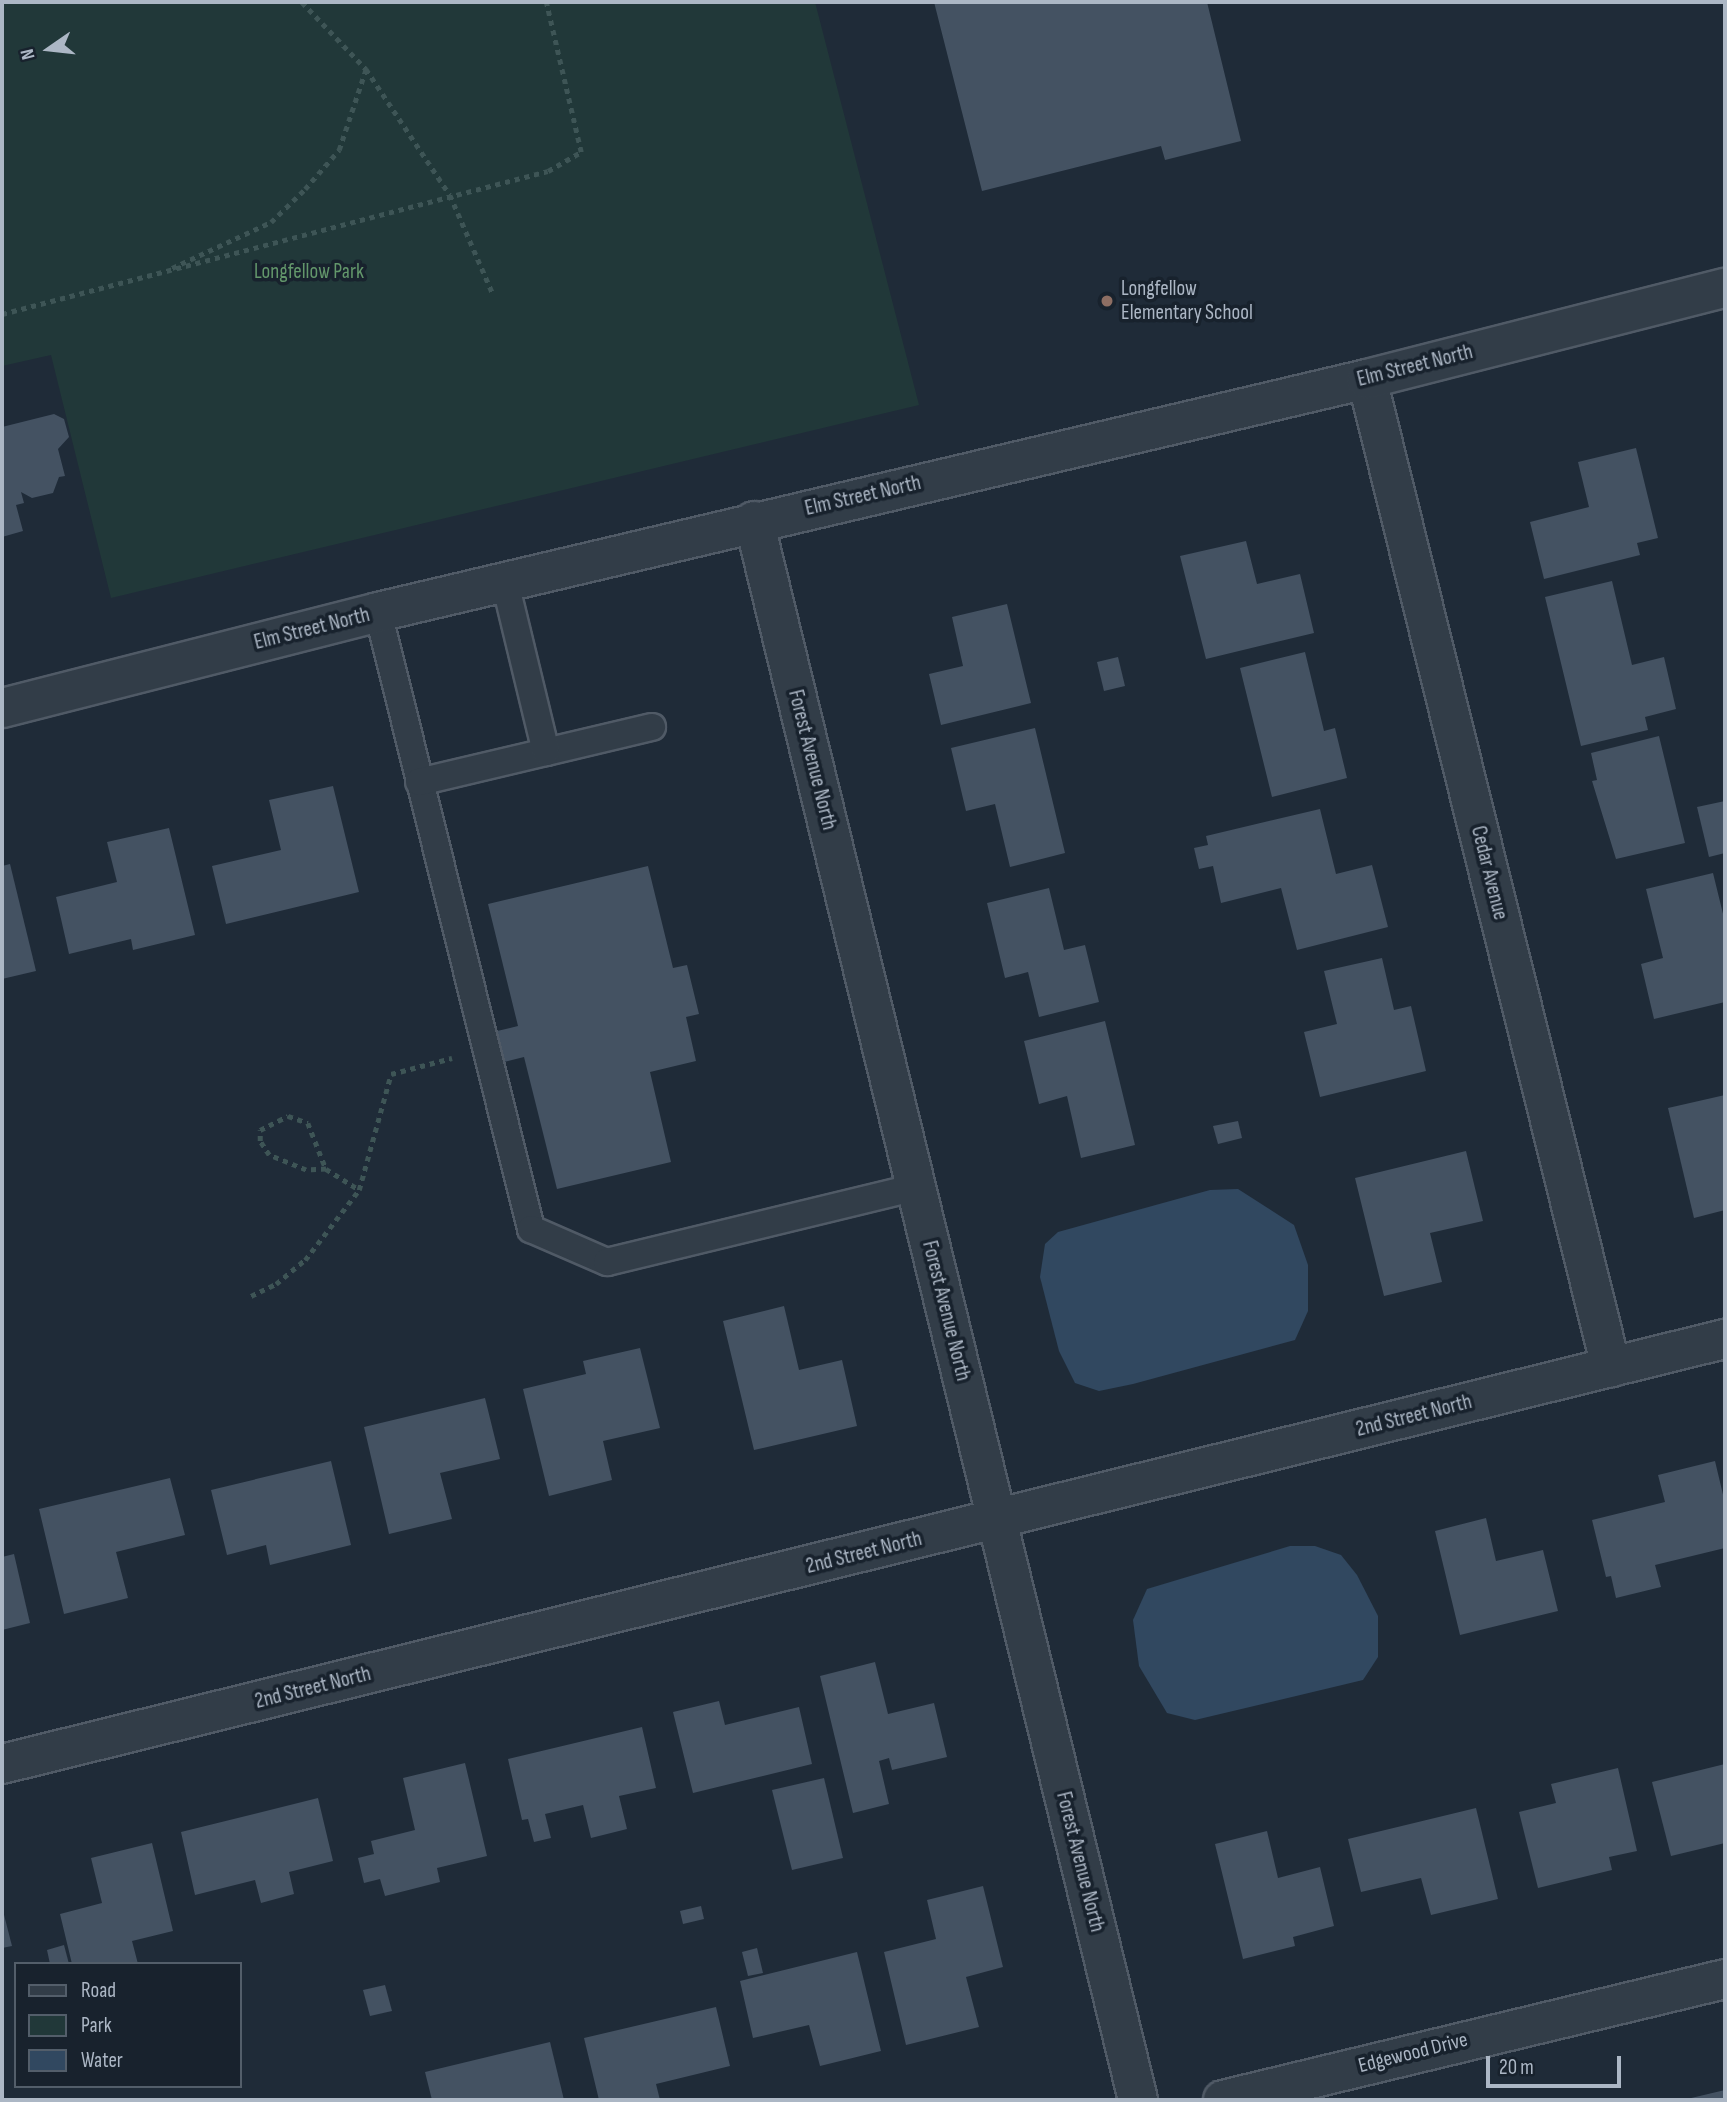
<!DOCTYPE html>
<style>
body{margin:0}
#map{position:relative;width:1727px;height:2102px;overflow:hidden;background:#1f2b38;font-family:"Sofia Sans Condensed",sans-serif}
div>[style]{position:absolute}
.green>*{inset:0;background:#213839}
.water>*{inset:0;background:#314860}
.building>*{inset:0;background:#445262}
.path>*{height:4.5px;margin-top:-2.25px;transform-origin:0;background:repeating-linear-gradient(90deg,#3e5556 0 5px,transparent 0 10px)}
.roads{filter:drop-shadow(2px 0 #505a66) drop-shadow(-2px 0 #505a66) drop-shadow(0 2px #505a66) drop-shadow(0 -2px #505a66)}
.service>*{height:26px;margin:-13px;padding:0 13px;transform-origin:13px;border-radius:13px;background:#323d48}
.minor>*{height:38px;margin:-19px;padding:0 19px;transform-origin:19px;border-radius:19px;background:#323d48}
.tertiary>*{height:38px;margin:-19px;padding:0 19px;transform-origin:19px;border-radius:19px;background:#323d48}
.dots>*{width:19px;height:19px;translate:-50% -50%;box-sizing:border-box;border:4px solid #18222d;border-radius:50%}
span{translate:-50% -50%;white-space:nowrap;text-align:center;line-height:1.15;-webkit-text-stroke:7px #18222d;paint-order:stroke}
.park-label{font-size:21px;color:#63976b}
.poi-label{font-size:21px;color:#acb7c5}
.left{translate:0 -50%;text-align:left}
.street-label{font-size:21px;color:#acb7c5}
.frame{position:absolute;inset:0;border:4px solid #acb7c5;pointer-events:none}
.legend{position:absolute;left:14px;top:1962px;width:228px;height:126px;box-sizing:border-box;background:#18222d;border:2px solid #535e6a;margin:0;padding:9px 12px;list-style:none;font-size:21px;color:#acb7c5}
.legend li{display:flex;align-items:center;gap:14px;height:35px}
.legend b{width:35px;border:2px solid #535e6a}
.north{position:absolute;left:14px;top:14px;width:70px;height:70px;-webkit-text-stroke:5px #18222d;paint-order:stroke;rotate:256deg;font-size:19px;font-weight:700;line-height:28px;text-align:center;color:#acb7c5}
.north::after{content:'';display:block;margin:auto;width:24px;height:32px;background:#acb7c5;clip-path:polygon(50% 0,100% 100%,50% 72%,0 100%)}
.scale{position:absolute;left:1486px;top:2056px;width:135px;height:32px;box-sizing:border-box;border:4px solid #acb7c5;border-top:0;padding-left:9px;font-size:21px;line-height:24px;white-space:nowrap;color:#acb7c5;-webkit-text-stroke:5px #18222d;paint-order:stroke}
</style>
<div id="map">
<div class="green">
<div style="clip-path:polygon(2px 2px,815px 2px,919px 405px,111px 598px,51px 355px,2px 366px)"></div>
</div>
<div class="water">
<div style="clip-path:polygon(1238px 1189px,1294px 1225px,1308px 1265px,1308px 1311px,1295px 1340px,1133px 1384px,1099px 1391px,1075px 1383px,1059px 1351px,1040px 1277px,1045px 1244px,1058px 1232px,1210px 1190px)"></div>
<div style="clip-path:polygon(1290px 1546px,1315px 1546px,1341px 1555px,1357px 1575px,1378px 1616px,1378px 1657px,1363px 1680px,1195px 1720px,1167px 1713px,1139px 1666px,1133px 1620px,1147px 1589px)"></div>
</div>
<div class="building">
<div style="clip-path:polygon(934px 2px,1207px 2px,1241px 141px,1165px 160px,1161px 146px,982px 191px)"></div>
<div style="clip-path:polygon(54px 414px,64px 419px,69px 437px,58px 449px,65px 476px,59px 477px,53px 493px,32px 498px,21px 492px,24px 503px,16px 505px,23px 531px,2px 537px,2px 427px)"></div>
<div style="clip-path:polygon(1636px 448px,1658px 538px,1637px 543px,1640px 555px,1544px 579px,1530px 522px,1589px 507px,1578px 462px)"></div>
<div style="clip-path:polygon(1246px 541px,1257px 584px,1300px 574px,1314px 633px,1206px 659px,1180px 556px)"></div>
<div style="clip-path:polygon(1612px 581px,1632px 665px,1664px 657px,1676px 709px,1645px 717px,1648px 730px,1581px 746px,1545px 597px)"></div>
<div style="clip-path:polygon(1007px 604px,1031px 703px,941px 725px,929px 674px,963px 666px,952px 617px)"></div>
<div style="clip-path:polygon(1305px 652px,1324px 731px,1335px 728px,1347px 778px,1272px 797px,1240px 668px)"></div>
<div style="clip-path:polygon(1118px 657px,1125px 686px,1104px 691px,1097px 662px)"></div>
<div style="clip-path:polygon(1035px 728px,1065px 853px,1010px 867px,995px 804px,966px 811px,951px 748px)"></div>
<div style="clip-path:polygon(1659px 736px,1685px 843px,1616px 859px,1592px 781px,1597px 780px,1591px 753px)"></div>
<div style="clip-path:polygon(333px 786px,359px 892px,226px 924px,212px 866px,281px 850px,269px 800px)"></div>
<div style="clip-path:polygon(1725px 801px,1725px 853px,1709px 857px,1697px 807px)"></div>
<div style="clip-path:polygon(1320px 809px,1336px 874px,1372px 865px,1388px 927px,1297px 950px,1281px 888px,1221px 903px,1213px 866px,1199px 869px,1194px 848px,1208px 845px,1206px 836px)"></div>
<div style="clip-path:polygon(169px 828px,195px 935px,133px 950px,131px 939px,69px 954px,56px 897px,117px 882px,107px 842px)"></div>
<div style="clip-path:polygon(10px 864px,36px 971px,2px 979px,2px 866px)"></div>
<div style="clip-path:polygon(648px 866px,673px 968px,687px 965px,699px 1014px,686px 1017px,696px 1061px,650px 1072px,671px 1162px,557px 1189px,524px 1057px,500px 1063px,493px 1032px,518px 1026px,488px 904px)"></div>
<div style="clip-path:polygon(1713px 873px,1725px 922px,1725px 1002px,1654px 1019px,1641px 964px,1663px 958px,1646px 889px)"></div>
<div style="clip-path:polygon(1049px 888px,1064px 950px,1085px 945px,1099px 1002px,1039px 1017px,1028px 972px,1005px 978px,987px 903px)"></div>
<div style="clip-path:polygon(1382px 958px,1394px 1010px,1411px 1006px,1426px 1071px,1320px 1097px,1304px 1032px,1337px 1024px,1324px 971px)"></div>
<div style="clip-path:polygon(1105px 1021px,1135px 1145px,1081px 1158px,1067px 1096px,1039px 1104px,1024px 1041px)"></div>
<div style="clip-path:polygon(1725px 1095px,1725px 1210px,1694px 1218px,1668px 1108px)"></div>
<div style="clip-path:polygon(1238px 1121px,1242px 1138px,1218px 1144px,1213px 1126px)"></div>
<div style="clip-path:polygon(1466px 1151px,1483px 1221px,1430px 1233px,1442px 1282px,1384px 1296px,1355px 1178px)"></div>
<div style="clip-path:polygon(784px 1306px,799px 1370px,842px 1360px,857px 1426px,754px 1450px,723px 1321px)"></div>
<div style="clip-path:polygon(640px 1348px,660px 1428px,603px 1441px,612px 1480px,549px 1496px,523px 1389px,586px 1374px,583px 1361px)"></div>
<div style="clip-path:polygon(485px 1398px,500px 1459px,440px 1473px,452px 1519px,389px 1534px,364px 1427px)"></div>
<div style="clip-path:polygon(331px 1461px,351px 1545px,270px 1565px,266px 1545px,227px 1555px,211px 1490px)"></div>
<div style="clip-path:polygon(1715px 1461px,1725px 1503px,1725px 1548px,1655px 1565px,1661px 1587px,1616px 1598px,1611px 1576px,1606px 1577px,1592px 1520px,1665px 1502px,1658px 1475px)"></div>
<div style="clip-path:polygon(170px 1478px,185px 1535px,116px 1552px,128px 1598px,64px 1614px,39px 1509px)"></div>
<div style="clip-path:polygon(1486px 1518px,1496px 1561px,1543px 1550px,1558px 1611px,1460px 1635px,1435px 1531px)"></div>
<div style="clip-path:polygon(14px 1554px,30px 1623px,2px 1630px,2px 1557px)"></div>
<div style="clip-path:polygon(875px 1662px,888px 1714px,934px 1703px,947px 1757px,892px 1770px,889px 1758px,879px 1761px,889px 1804px,853px 1813px,820px 1676px)"></div>
<div style="clip-path:polygon(719px 1701px,725px 1725px,799px 1707px,812px 1764px,693px 1793px,673px 1712px)"></div>
<div style="clip-path:polygon(642px 1727px,656px 1788px,619px 1796px,627px 1829px,591px 1838px,583px 1805px,545px 1814px,551px 1838px,534px 1842px,528px 1819px,522px 1820px,508px 1759px)"></div>
<div style="clip-path:polygon(465px 1763px,487px 1856px,437px 1868px,440px 1882px,385px 1896px,380px 1879px,364px 1883px,358px 1858px,374px 1854px,371px 1841px,415px 1830px,403px 1778px)"></div>
<div style="clip-path:polygon(1725px 1764px,1725px 1843px,1671px 1856px,1652px 1782px)"></div>
<div style="clip-path:polygon(1618px 1768px,1637px 1851px,1609px 1857px,1612px 1870px,1538px 1888px,1519px 1812px,1556px 1803px,1551px 1784px)"></div>
<div style="clip-path:polygon(824px 1778px,843px 1858px,792px 1870px,772px 1790px)"></div>
<div style="clip-path:polygon(318px 1798px,333px 1861px,289px 1872px,294px 1894px,261px 1903px,255px 1880px,195px 1895px,181px 1832px)"></div>
<div style="clip-path:polygon(1476px 1808px,1498px 1899px,1431px 1915px,1421px 1878px,1361px 1892px,1348px 1839px)"></div>
<div style="clip-path:polygon(1267px 1831px,1278px 1878px,1320px 1867px,1334px 1926px,1293px 1937px,1295px 1946px,1243px 1959px,1215px 1844px)"></div>
<div style="clip-path:polygon(152px 1843px,173px 1931px,132px 1941px,138px 1964px,72px 1964px,60px 1914px,102px 1903px,91px 1858px)"></div>
<div style="clip-path:polygon(983px 1886px,1003px 1967px,966px 1977px,979px 2027px,906px 2045px,884px 1952px,936px 1939px,927px 1900px)"></div>
<div style="clip-path:polygon(701px 1906px,704px 1919px,683px 1924px,680px 1911px)"></div>
<div style="clip-path:polygon(2px 1907px,12px 1946px,2px 1948px)"></div>
<div style="clip-path:polygon(64px 1945px,69px 1964px,50px 1964px,47px 1950px)"></div>
<div style="clip-path:polygon(757px 1948px,763px 1973px,748px 1976px,742px 1952px)"></div>
<div style="clip-path:polygon(857px 1952px,881px 2051px,820px 2066px,809px 2025px,753px 2038px,740px 1981px)"></div>
<div style="clip-path:polygon(385px 1985px,392px 2011px,370px 2016px,363px 1990px)"></div>
<div style="clip-path:polygon(716px 2007px,730px 2066px,656px 2084px,660px 2100px,599px 2100px,584px 2038px)"></div>
<div style="clip-path:polygon(550px 2042px,564px 2100px,432px 2100px,425px 2072px)"></div>
<div style="clip-path:polygon(1725px 2090px,1725px 2100px,1687px 2100px,1687px 2099px)"></div>
</div>
<div class="path">
<div style="left:302px;top:2px;width:93px;rotate:46.3deg"></div>
<div style="left:366px;top:69px;width:151px;rotate:56.3deg"></div>
<div style="left:450px;top:195px;width:108px;rotate:66.5deg"></div>
<div style="left:172px;top:268px;width:109px;rotate:-24.9deg"></div>
<div style="left:271px;top:222px;width:47px;rotate:-44.1deg"></div>
<div style="left:305px;top:189px;width:52px;rotate:-48.9deg"></div>
<div style="left:339px;top:150px;width:85px;rotate:-71.6deg"></div>
<div style="left:2px;top:314px;width:564px;rotate:-14.68deg"></div>
<div style="left:548px;top:171px;width:38px;rotate:-30deg"></div>
<div style="left:581px;top:152px;width:154px;rotate:-103.1deg"></div>
<div style="left:326px;top:1169px;width:20px;rotate:177deg"></div>
<div style="left:306px;top:1170px;width:40px;rotate:-158deg"></div>
<div style="left:269px;top:1155px;width:17px;rotate:-123deg"></div>
<div style="left:260px;top:1141px;width:11px;rotate:-90deg"></div>
<div style="left:260px;top:1130px;width:31px;rotate:-27deg"></div>
<div style="left:288px;top:1116px;width:21px;rotate:19deg"></div>
<div style="left:308px;top:1123px;width:49px;rotate:68.6deg"></div>
<div style="left:326px;top:1169px;width:39px;rotate:32deg"></div>
<div style="left:251px;top:1296px;width:28px;rotate:-26deg"></div>
<div style="left:276px;top:1284px;width:38px;rotate:-40deg"></div>
<div style="left:305px;top:1260px;width:88px;rotate:-52.4deg"></div>
<div style="left:359px;top:1190px;width:120px;rotate:-74.6deg"></div>
<div style="left:391px;top:1074px;width:63px;rotate:-14.7deg"></div>
</div>
<div class="roads">
<div class="service">
<div style="left:378px;top:612px;width:636px;rotate:76.07deg"></div>
<div style="left:531px;top:1229px;width:83px;rotate:23.5deg"></div>
<div style="left:607px;top:1262px;width:318px;rotate:-13.6deg"></div>
<div style="left:546px;top:752px;width:109px;rotate:-13.3deg"></div>
<div style="left:419px;top:782px;width:130px;rotate:-13.3deg"></div>
<div style="left:546px;top:752px;width:174px;rotate:-103.6deg"></div>
</div>
<div class="minor">
<div style="left:1367px;top:379px;width:1018px;rotate:76.13deg"></div>
<div style="left:754px;top:521px;width:1625px;rotate:76.33deg"></div>
<div style="left:2px;top:1764px;width:1775px;rotate:-13.86deg"></div>
<div style="left:1223px;top:2100px;width:516px;rotate:-13.55deg"></div>
</div>
<div class="tertiary">
<div style="left:2px;top:708px;width:388px;rotate:-14.3deg"></div>
<div style="left:378px;top:612px;width:1016px;rotate:-13.26deg"></div>
<div style="left:1367px;top:379px;width:369px;rotate:-14.3deg"></div>
</div>
</div>
<div class="dots">
<div style="left:1107px;top:301px;background:#8d6e63"></div>
</div>
<div class="park-label">
<span style="left:309px;top:272px">Longfellow Park</span>
</div>
<div class="poi-label">
<span class="left" style="left:1121px;top:301px">Longfellow<br>Elementary School</span>
</div>
<div class="street-label">
<span style="left:1415px;top:366px;rotate:-14deg">Elm Street North</span>
<span style="left:863px;top:496px;rotate:-13deg">Elm Street North</span>
<span style="left:312px;top:629px;rotate:-14deg">Elm Street North</span>
<span style="left:812px;top:760px;rotate:76deg">Forest Avenue North</span>
<span style="left:1489px;top:873px;rotate:76deg">Cedar Avenue</span>
<span style="left:946px;top:1311px;rotate:76deg">Forest Avenue North</span>
<span style="left:1414px;top:1416px;rotate:-14deg">2nd Street North</span>
<span style="left:864px;top:1553px;rotate:-14deg">2nd Street North</span>
<span style="left:313px;top:1688px;rotate:-14deg">2nd Street North</span>
<span style="left:1080px;top:1862px;rotate:76deg">Forest Avenue North</span>
<span style="left:1413px;top:2053px;rotate:-14deg">Edgewood Drive</span>
</div>
<div class="frame"></div>
<ul class="legend">
<li><b style="height:9px;background:#323d48"></b>Road</li>
<li><b style="height:19px;background:#213839"></b>Park</li>
<li><b style="height:19px;background:#314860"></b>Water</li>
</ul>
<div class="north">N</div>
<div class="scale">20 m</div>
</div>
